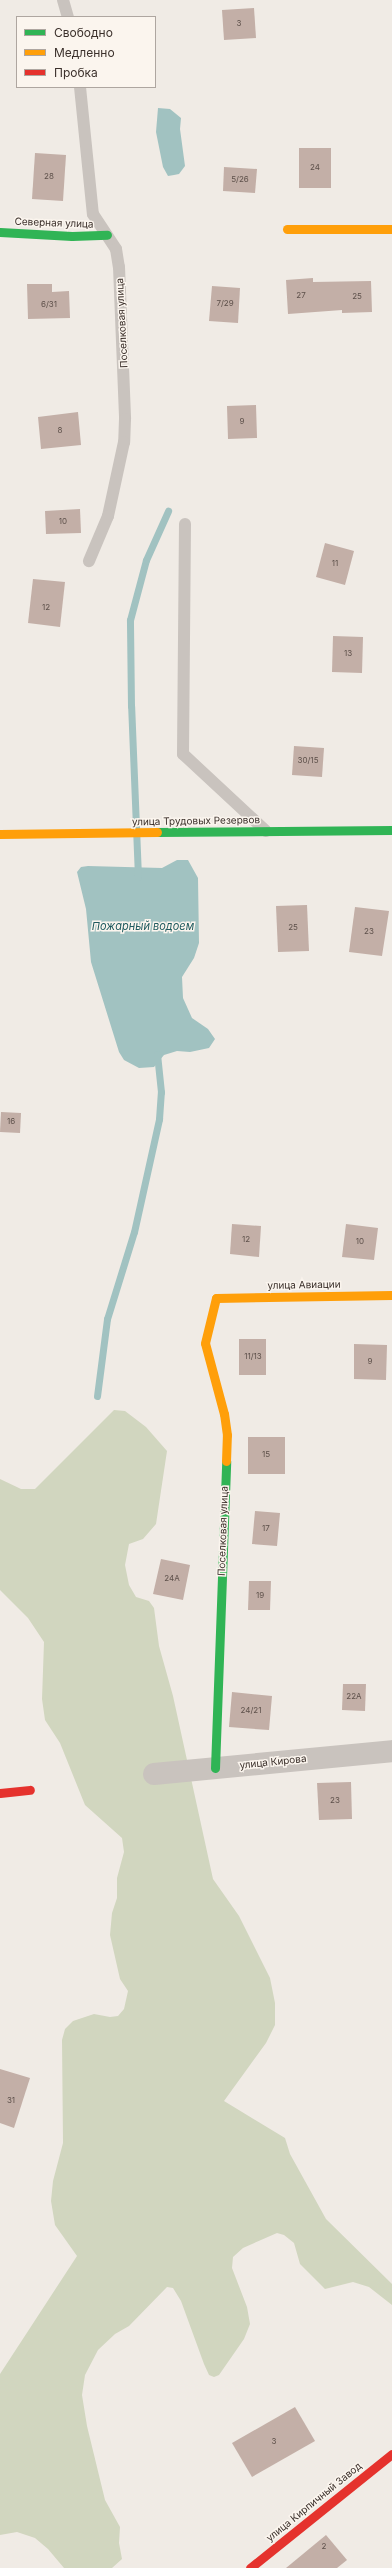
<!DOCTYPE html>
<meta charset="utf-8">
<style>
body{margin:0}
#map{position:relative;width:392px;height:2568px;overflow:hidden;background:#f0ebe5;font-family:Inter,sans-serif}
div>[style]{position:absolute}
.green>*{inset:0;background:#d1d6bf}
.water>*{inset:0;background:#a1c2c1}
.stream>*{height:7px;margin:-3.5px;padding:0 3.5px;transform-origin:3.5px;border-radius:3.5px;background:#a1c2c1}
.building>*{inset:0;background:#c3afa7}
.lane>*{height:12px;margin:-6px;padding:0 6px;transform-origin:6px;border-radius:6px;background:#c9c3be}
.street>*{height:22px;margin:-11px;padding:0 11px;transform-origin:11px;border-radius:11px;background:#c9c3be}
.fast>*{height:9px;margin:-4.5px;padding:0 4.5px;transform-origin:4.5px;border-radius:4.5px;background:#30b455}
.slow>*{height:9px;margin:-4.5px;padding:0 4.5px;transform-origin:4.5px;border-radius:4.5px;background:#ff9f0a}
.jam>*{height:9px;margin:-4.5px;padding:0 4.5px;transform-origin:4.5px;border-radius:4.5px;background:#e5322d}
span{translate:-50% -50%;white-space:nowrap;text-align:center;line-height:1.15;-webkit-text-stroke:3px #fbf5ee;paint-order:stroke}
.number-label{font-size:8px;color:#5d504a}
.number-label span{-webkit-text-stroke-width:0}
.street-label{font-size:10px;color:#3b302b}
.water-label{font-size:11px;color:#1f5a5e;font-style:italic}
.legend{position:absolute;left:16px;top:16px;width:140px;height:72px;box-sizing:border-box;background:#fbf5ee;border:1px solid #aea6a0;margin:0;padding:5px 7px;list-style:none;font-size:12px;color:#3b302b}
.legend li{display:flex;align-items:center;gap:8px;height:20px}
.legend b{width:20px;border:1px solid #aea6a0}
</style>
<div id="map">
<div class="green">
<div style="clip-path:polygon(114px 1410px,125px 1411px,146px 1427px,167px 1451px,156px 1524px,143px 1539px,129px 1544px,125px 1565px,129px 1585px,136px 1597px,149px 1601px,154px 1608px,159px 1646px,173px 1696px,213px 1879px,239px 1916px,270px 1978px,275px 2003px,275px 2025px,266px 2043px,224px 2101px,285px 2138px,290px 2154px,326px 2219px,392px 2284px,392px 2305px,369px 2287px,353px 2282px,325px 2289px,300px 2264px,294px 2243px,284px 2235px,277px 2233px,261px 2240px,243px 2248px,233px 2257px,232px 2268px,247px 2307px,250px 2324px,244px 2339px,219px 2375px,214px 2377px,209px 2375px,204px 2364px,181px 2301px,173px 2288px,167px 2287px,129px 2326px,115px 2334px,98px 2350px,85px 2375px,82px 2395px,87px 2426px,105px 2500px,120px 2527px,119px 2543px,122px 2559px,112px 2568px,64px 2568px,48px 2549px,35px 2538px,17px 2532px,0 2535px,0 2374px,77px 2256px,55px 2225px,51px 2201px,53px 2181px,63px 2143px,62px 2040px,65px 2029px,73px 2021px,94px 2014px,110px 2017px,118px 2016px,124px 2009px,128px 1991px,120px 1979px,110px 1935px,112px 1913px,117px 1898px,117px 1878px,124px 1852px,122px 1838px,85px 1805px,60px 1743px,45px 1720px,42px 1699px,44px 1642px,28px 1618px,0 1590px,0 1479px,21px 1489px,35px 1489px)"></div>
</div>
<div class="water">
<div style="clip-path:polygon(158px 108px,170px 109px,181px 118px,180px 129px,185px 166px,179px 174px,174px 175px,168px 176px,163px 167px,156px 132px)"></div>
<div style="clip-path:polygon(177px 860px,188px 860px,198px 878px,199px 943px,194px 958px,182px 977px,183px 998px,192px 1018px,208px 1029px,215px 1039px,209px 1048px,190px 1052px,177px 1051px,164px 1055px,154px 1067px,139px 1068px,124px 1060px,119px 1052px,91px 962px,86px 909px,77px 872px,81px 867px,88px 866px,162px 868px)"></div>
</div>
<div class="stream">
<div style="left:138px;top:877px;width:171px;rotate:-92.3deg"></div>
<div style="left:131px;top:706px;width:86px;rotate:-90.7deg"></div>
<div style="left:130px;top:620px;width:62px;rotate:-75.1deg"></div>
<div style="left:146px;top:560px;width:54px;rotate:-65.8deg"></div>
<div style="left:97px;top:1396px;width:78px;rotate:-82.6deg"></div>
<div style="left:107px;top:1319px;width:91px;rotate:-72.8deg"></div>
<div style="left:134px;top:1232px;width:116px;rotate:-77.5deg"></div>
<div style="left:159px;top:1119px;width:27px;rotate:-86deg"></div>
<div style="left:161px;top:1092px;width:38px;rotate:-96deg"></div>
</div>
<div class="building">
<div style="clip-path:polygon(254px 8px,256px 38px,224px 40px,222px 10px)"></div>
<div style="clip-path:polygon(299px 148px,331px 148px,331px 188px,299px 188px)"></div>
<div style="clip-path:polygon(35px 153px,66px 155px,63px 201px,32px 199px)"></div>
<div style="clip-path:polygon(224px 167px,257px 169px,255px 193px,223px 191px)"></div>
<div style="clip-path:polygon(313px 278px,313px 282px,371px 281px,372px 312px,342px 313px,342px 310px,288px 314px,286px 280px)"></div>
<div style="clip-path:polygon(27px 284px,52px 284px,52px 292px,69px 291px,70px 318px,28px 319px)"></div>
<div style="clip-path:polygon(212px 286px,240px 288px,238px 323px,209px 321px)"></div>
<div style="clip-path:polygon(256px 405px,257px 438px,228px 439px,227px 406px)"></div>
<div style="clip-path:polygon(78px 412px,81px 445px,41px 449px,38px 417px)"></div>
<div style="clip-path:polygon(80px 509px,81px 533px,46px 534px,45px 511px)"></div>
<div style="clip-path:polygon(325px 543px,354px 551px,345px 585px,316px 577px)"></div>
<div style="clip-path:polygon(33px 579px,65px 582px,60px 627px,28px 623px)"></div>
<div style="clip-path:polygon(333px 636px,363px 637px,362px 673px,332px 672px)"></div>
<div style="clip-path:polygon(294px 746px,324px 748px,322px 777px,292px 775px)"></div>
<div style="clip-path:polygon(307px 905px,309px 951px,278px 952px,276px 906px)"></div>
<div style="clip-path:polygon(355px 907px,389px 911px,382px 956px,349px 952px)"></div>
<div style="clip-path:polygon(1px 1112px,21px 1113px,20px 1133px,0 1132px)"></div>
<div style="clip-path:polygon(232px 1224px,261px 1226px,259px 1257px,230px 1254px)"></div>
<div style="clip-path:polygon(346px 1224px,378px 1228px,374px 1260px,342px 1257px)"></div>
<div style="clip-path:polygon(239px 1339px,266px 1339px,266px 1375px,239px 1375px)"></div>
<div style="clip-path:polygon(354px 1344px,387px 1345px,386px 1380px,354px 1379px)"></div>
<div style="clip-path:polygon(248px 1437px,285px 1437px,285px 1474px,248px 1474px)"></div>
<div style="clip-path:polygon(255px 1511px,280px 1513px,277px 1546px,252px 1544px)"></div>
<div style="clip-path:polygon(161px 1559px,190px 1565px,183px 1600px,153px 1594px)"></div>
<div style="clip-path:polygon(249px 1581px,271px 1581px,270px 1610px,248px 1610px)"></div>
<div style="clip-path:polygon(343px 1684px,366px 1684px,365px 1711px,342px 1710px)"></div>
<div style="clip-path:polygon(232px 1692px,272px 1696px,269px 1730px,229px 1727px)"></div>
<div style="clip-path:polygon(351px 1782px,352px 1819px,319px 1820px,317px 1783px)"></div>
<div style="clip-path:polygon(0 2069px,30px 2078px,14px 2128px,0 2123px)"></div>
<div style="clip-path:polygon(295px 2407px,315px 2441px,252px 2477px,232px 2443px)"></div>
<div style="clip-path:polygon(326px 2535px,347px 2560px,337px 2568px,286px 2568px)"></div>
</div>
<div class="lane">
<div style="left:63px;top:0;width:18px;rotate:74deg"></div>
<div style="left:80px;top:87px;width:128px;rotate:84.2deg"></div>
<div style="left:93px;top:214px;width:42px;rotate:56.7deg"></div>
<div style="left:116px;top:249px;width:18px;rotate:81deg"></div>
<div style="left:119px;top:267px;width:152px;rotate:87.7deg"></div>
<div style="left:125px;top:419px;width:23px;rotate:92deg"></div>
<div style="left:124px;top:442px;width:76px;rotate:102.2deg"></div>
<div style="left:108px;top:516px;width:49px;rotate:112.9deg"></div>
<div style="left:185px;top:524px;width:230px;rotate:90.5deg"></div>
<div style="left:183px;top:754px;width:113px;rotate:42.9deg"></div>
</div>
<div class="street">
<div style="left:154px;top:1774px;width:239px;rotate:-5.5deg"></div>
</div>
<div class="fast">
<div style="left:0;top:232px;width:72px;rotate:3.2deg"></div>
<div style="left:72px;top:236px;width:35px;rotate:-2deg"></div>
<div style="left:157px;top:832px;width:235px;rotate:-0.5deg"></div>
<div style="left:215px;top:1768px;width:307px;rotate:-87.9deg"></div>
</div>
<div class="slow">
<div style="left:287px;top:229px;width:105px"></div>
<div style="left:0;top:834px;width:157px;rotate:-0.7deg"></div>
<div style="left:226px;top:1461px;width:26px;rotate:-88deg"></div>
<div style="left:227px;top:1435px;width:21px;rotate:-98deg"></div>
<div style="left:224px;top:1414px;width:73px;rotate:-105deg"></div>
<div style="left:205px;top:1343px;width:46px;rotate:-76.3deg"></div>
<div style="left:216px;top:1298px;width:176px;rotate:-1deg"></div>
</div>
<div class="jam">
<div style="left:0;top:1793px;width:30px;rotate:-6deg"></div>
<div style="left:250px;top:2568px;width:182px;rotate:-38.8deg"></div>
</div>
<div class="number-label">
<span style="left:239px;top:24px">3</span>
<span style="left:315px;top:168px">24</span>
<span style="left:49px;top:177px">28</span>
<span style="left:240px;top:180px">5/26</span>
<span style="left:301px;top:296px">27</span>
<span style="left:357px;top:297px">25</span>
<span style="left:225px;top:304px">7/29</span>
<span style="left:49px;top:305px">6/31</span>
<span style="left:242px;top:422px">9</span>
<span style="left:60px;top:431px">8</span>
<span style="left:63px;top:522px">10</span>
<span style="left:335px;top:564px">11</span>
<span style="left:46px;top:608px">12</span>
<span style="left:348px;top:654px">13</span>
<span style="left:308px;top:761px">30/15</span>
<span style="left:293px;top:928px">25</span>
<span style="left:369px;top:932px">23</span>
<span style="left:11px;top:1122px">16</span>
<span style="left:246px;top:1240px">12</span>
<span style="left:360px;top:1242px">10</span>
<span style="left:253px;top:1357px">11/13</span>
<span style="left:370px;top:1362px">9</span>
<span style="left:266px;top:1455px">15</span>
<span style="left:266px;top:1529px">17</span>
<span style="left:172px;top:1579px">24А</span>
<span style="left:260px;top:1596px">19</span>
<span style="left:354px;top:1697px">22А</span>
<span style="left:251px;top:1711px">24/21</span>
<span style="left:335px;top:1801px">23</span>
<span style="left:11px;top:2101px">31</span>
<span style="left:274px;top:2442px">3</span>
<span style="left:324px;top:2547px">2</span>
</div>
<div class="street-label">
<span style="left:54px;top:223px;rotate:2deg">Северная улица</span>
<span style="left:122px;top:323px;rotate:-93deg">Поселковая улица</span>
<span style="left:196px;top:821px;rotate:-1deg">улица Трудовых Резервов</span>
<span style="left:304px;top:1285px;rotate:-1deg">улица Авиации</span>
<span style="left:223px;top:1531px;rotate:-88deg">Поселковая улица</span>
<span style="left:273px;top:1762px;rotate:-6deg">улица Кирова</span>
<span style="left:314px;top:2502px;rotate:-39deg">улица Кирпичный Завод</span>
</div>
<div class="water-label">
<span style="left:143px;top:926px">Пожарный водоем</span>
</div>
<ul class="legend">
<li><b style="height:5px;background:#30b455"></b>Свободно</li>
<li><b style="height:5px;background:#ff9f0a"></b>Медленно</li>
<li><b style="height:5px;background:#e5322d"></b>Пробка</li>
</ul>
</div>
